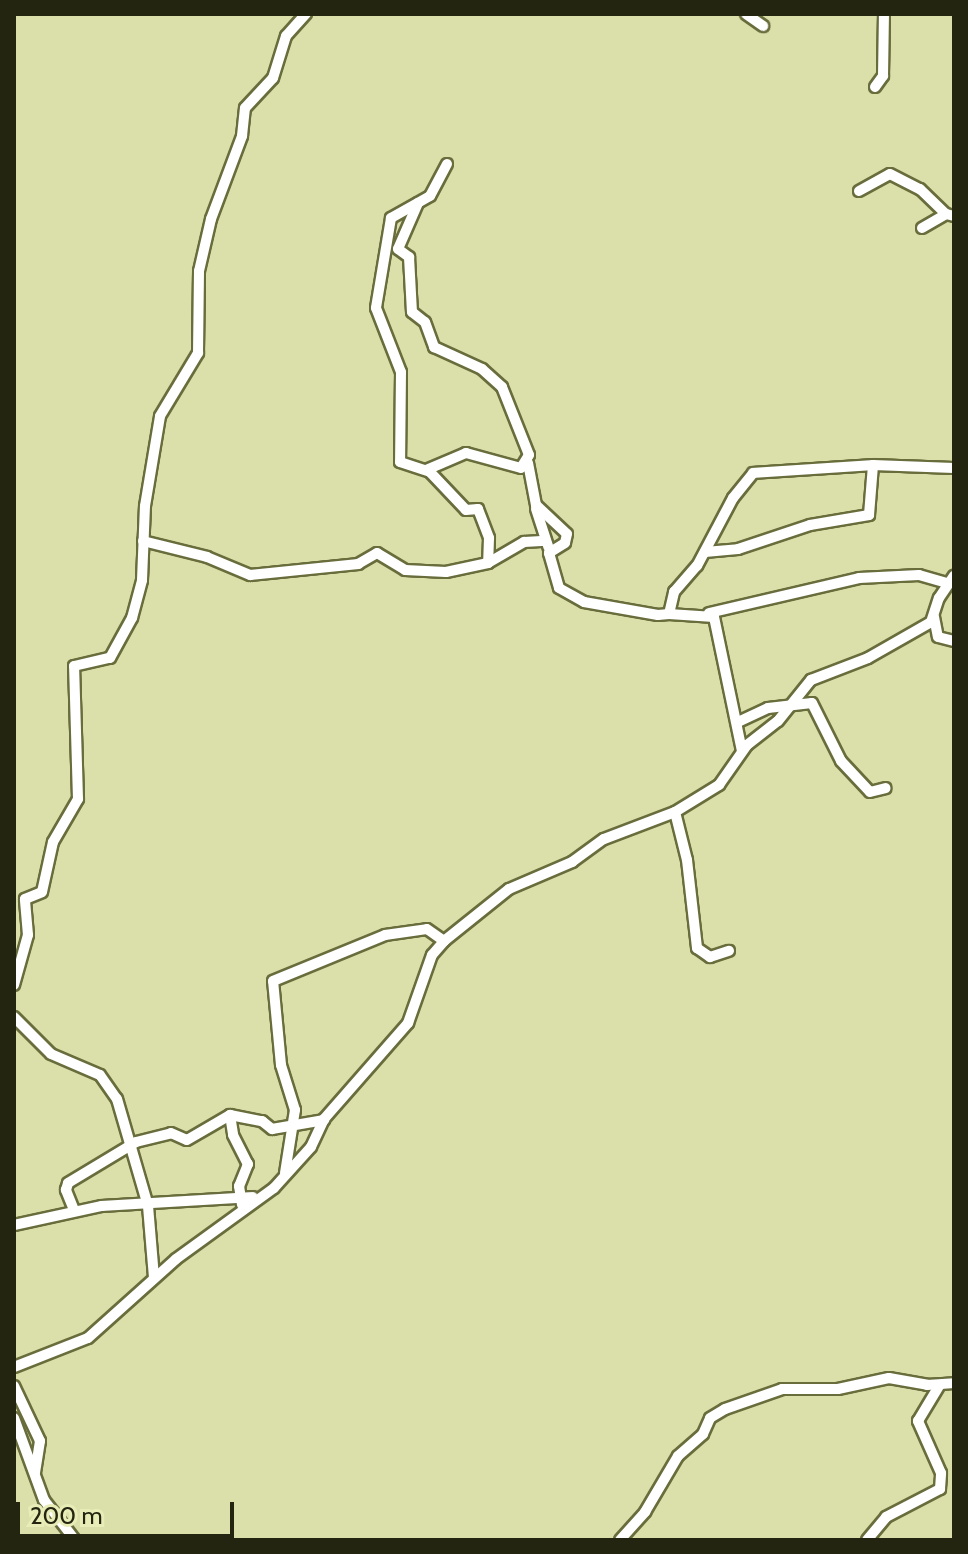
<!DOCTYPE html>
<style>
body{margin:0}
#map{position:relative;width:968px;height:1554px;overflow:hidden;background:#dbe0ab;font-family:Cabin,sans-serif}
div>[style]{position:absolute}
.roads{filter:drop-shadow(2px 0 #696d3c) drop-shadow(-2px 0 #696d3c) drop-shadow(0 2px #696d3c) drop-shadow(0 -2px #696d3c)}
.minor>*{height:10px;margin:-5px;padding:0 5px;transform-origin:5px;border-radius:5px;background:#fff}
span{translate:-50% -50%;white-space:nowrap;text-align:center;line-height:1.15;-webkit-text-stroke:8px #e8edb8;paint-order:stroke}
.frame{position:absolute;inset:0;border:16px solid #232510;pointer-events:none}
.scale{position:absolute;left:16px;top:1502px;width:218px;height:36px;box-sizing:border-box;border:4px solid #232510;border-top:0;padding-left:10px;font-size:24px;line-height:28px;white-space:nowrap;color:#232510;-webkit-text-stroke:6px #e8edb8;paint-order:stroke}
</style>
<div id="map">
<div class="roads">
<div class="minor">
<div style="left:746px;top:14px;width:21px;rotate:35deg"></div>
<div style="left:875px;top:87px;width:14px;rotate:-54deg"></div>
<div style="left:883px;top:76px;width:62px;rotate:-89.1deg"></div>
<div style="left:447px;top:164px;width:36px;rotate:118deg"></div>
<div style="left:430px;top:196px;width:45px;rotate:150.6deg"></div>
<div style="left:391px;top:218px;width:91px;rotate:99.5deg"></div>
<div style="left:376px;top:308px;width:69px;rotate:68.7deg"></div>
<div style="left:401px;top:372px;width:90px;rotate:90.6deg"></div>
<div style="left:400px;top:462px;width:32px;rotate:18deg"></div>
<div style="left:430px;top:472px;width:52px;rotate:46.5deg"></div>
<div style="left:466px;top:510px;width:12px;rotate:-5deg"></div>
<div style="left:478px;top:509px;width:31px;rotate:69deg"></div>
<div style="left:489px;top:538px;width:25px;rotate:92deg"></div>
<div style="left:859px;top:191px;width:35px;rotate:-29deg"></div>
<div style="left:890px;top:174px;width:34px;rotate:27deg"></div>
<div style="left:920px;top:189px;width:36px;rotate:44deg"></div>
<div style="left:418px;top:203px;width:50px;rotate:113.5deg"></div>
<div style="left:398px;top:249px;width:14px;rotate:36deg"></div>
<div style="left:409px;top:257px;width:55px;rotate:86.9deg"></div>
<div style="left:412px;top:312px;width:16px;rotate:38deg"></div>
<div style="left:425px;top:322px;width:27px;rotate:70deg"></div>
<div style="left:434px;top:347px;width:53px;rotate:24.6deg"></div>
<div style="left:482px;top:369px;width:27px;rotate:42deg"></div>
<div style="left:502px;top:387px;width:73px;rotate:68.3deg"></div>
<div style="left:529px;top:455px;width:15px;rotate:122deg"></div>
<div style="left:521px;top:468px;width:57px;rotate:-164.7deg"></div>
<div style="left:466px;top:453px;width:43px;rotate:157deg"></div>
<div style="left:922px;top:228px;width:28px;rotate:-30deg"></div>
<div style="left:946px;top:214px;width:8px;rotate:14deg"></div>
<div style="left:528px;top:463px;width:43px;rotate:79.2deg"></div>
<div style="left:536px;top:505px;width:42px;rotate:43.1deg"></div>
<div style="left:567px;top:534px;width:9px;rotate:103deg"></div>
<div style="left:565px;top:543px;width:19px;rotate:148deg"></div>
<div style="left:549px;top:553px;width:36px;rotate:74deg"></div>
<div style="left:559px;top:588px;width:29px;rotate:29deg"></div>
<div style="left:584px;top:602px;width:75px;rotate:10deg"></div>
<div style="left:658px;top:615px;width:11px;rotate:-5deg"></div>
<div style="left:669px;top:614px;width:23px;rotate:-77deg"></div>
<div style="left:674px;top:592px;width:35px;rotate:-49deg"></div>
<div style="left:697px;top:566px;width:77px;rotate:-62.1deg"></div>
<div style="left:733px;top:498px;width:32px;rotate:-51deg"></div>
<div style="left:753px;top:473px;width:120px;rotate:-3.8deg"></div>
<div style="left:536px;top:509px;width:40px;rotate:72deg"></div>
<div style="left:143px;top:541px;width:66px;rotate:14deg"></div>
<div style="left:207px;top:557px;width:47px;rotate:22.7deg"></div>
<div style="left:250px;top:575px;width:109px;rotate:-5.8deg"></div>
<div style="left:358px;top:564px;width:22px;rotate:-30deg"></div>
<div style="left:377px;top:553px;width:33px;rotate:31deg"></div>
<div style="left:405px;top:570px;width:41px;rotate:2.8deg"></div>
<div style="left:446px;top:572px;width:43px;rotate:-12.1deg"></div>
<div style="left:488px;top:563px;width:42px;rotate:-30.3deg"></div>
<div style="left:524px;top:542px;width:22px;rotate:-3deg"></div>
<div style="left:705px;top:552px;width:33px;rotate:-5deg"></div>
<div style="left:738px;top:549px;width:76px;rotate:-18.4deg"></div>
<div style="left:810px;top:525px;width:60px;rotate:-9.6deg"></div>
<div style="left:869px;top:515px;width:50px;rotate:-85.4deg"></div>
<div style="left:873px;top:465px;width:81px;rotate:2.1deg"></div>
<div style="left:709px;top:613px;width:154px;rotate:-13.1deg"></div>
<div style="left:859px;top:578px;width:60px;rotate:-2.9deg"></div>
<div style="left:919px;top:575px;width:29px;rotate:16deg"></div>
<div style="left:669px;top:614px;width:45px;rotate:3.8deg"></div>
<div style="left:714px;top:617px;width:137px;rotate:78.2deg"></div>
<div style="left:934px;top:617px;width:20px;rotate:79deg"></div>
<div style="left:938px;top:637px;width:16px;rotate:14deg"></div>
<div style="left:738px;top:722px;width:33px;rotate:-25deg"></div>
<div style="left:768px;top:708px;width:44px;rotate:-6.5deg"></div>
<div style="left:812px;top:703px;width:65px;rotate:63.4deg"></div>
<div style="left:841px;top:761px;width:42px;rotate:46.9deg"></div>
<div style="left:870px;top:792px;width:16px;rotate:-14deg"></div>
<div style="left:675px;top:812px;width:49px;rotate:76deg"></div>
<div style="left:687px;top:860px;width:89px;rotate:83.5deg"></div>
<div style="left:697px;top:948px;width:16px;rotate:35deg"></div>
<div style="left:710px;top:957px;width:20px;rotate:-18deg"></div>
<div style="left:14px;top:985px;width:52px;rotate:-74.4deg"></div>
<div style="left:28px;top:935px;width:36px;rotate:-95deg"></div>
<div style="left:25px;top:899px;width:18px;rotate:-22deg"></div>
<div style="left:42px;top:892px;width:51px;rotate:-77.6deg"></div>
<div style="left:53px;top:842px;width:50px;rotate:-59.8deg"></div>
<div style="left:78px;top:799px;width:133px;rotate:-91.7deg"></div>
<div style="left:74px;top:666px;width:37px;rotate:-13deg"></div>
<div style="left:110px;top:658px;width:46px;rotate:-61.2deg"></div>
<div style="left:132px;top:618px;width:39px;rotate:-75deg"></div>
<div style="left:142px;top:580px;width:74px;rotate:-87.7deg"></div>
<div style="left:145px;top:506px;width:91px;rotate:-80.5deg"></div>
<div style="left:160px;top:416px;width:74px;rotate:-58.9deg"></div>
<div style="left:198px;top:353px;width:82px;rotate:-89.3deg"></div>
<div style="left:199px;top:271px;width:53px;rotate:-77deg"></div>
<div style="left:211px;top:219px;width:89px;rotate:-69.5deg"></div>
<div style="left:242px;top:136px;width:28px;rotate:-84deg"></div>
<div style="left:245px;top:108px;width:41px;rotate:-47deg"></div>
<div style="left:273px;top:78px;width:44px;rotate:-72.8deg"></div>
<div style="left:286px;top:36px;width:30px;rotate:-48deg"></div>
<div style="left:14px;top:1017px;width:52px;rotate:45deg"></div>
<div style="left:51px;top:1054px;width:53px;rotate:23.2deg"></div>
<div style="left:100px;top:1075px;width:29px;rotate:55deg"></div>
<div style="left:117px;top:1099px;width:111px;rotate:73.8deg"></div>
<div style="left:148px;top:1206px;width:72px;rotate:85.2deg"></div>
<div style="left:230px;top:1115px;width:20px;rotate:81deg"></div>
<div style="left:233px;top:1135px;width:33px;rotate:63deg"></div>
<div style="left:248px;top:1164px;width:24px;rotate:112deg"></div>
<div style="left:239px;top:1186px;width:19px;rotate:81deg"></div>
<div style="left:285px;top:1173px;width:64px;rotate:-81deg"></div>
<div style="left:295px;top:1110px;width:47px;rotate:-107.3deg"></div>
<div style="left:281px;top:1065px;width:84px;rotate:-95.4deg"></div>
<div style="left:273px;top:981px;width:121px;rotate:-22.3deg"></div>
<div style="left:385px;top:935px;width:42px;rotate:-8.1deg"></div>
<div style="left:427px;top:929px;width:21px;rotate:35deg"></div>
<div style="left:74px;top:1210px;width:22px;rotate:-112deg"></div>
<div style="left:66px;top:1190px;width:7px;rotate:-74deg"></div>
<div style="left:68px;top:1183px;width:79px;rotate:-31.1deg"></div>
<div style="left:136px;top:1142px;width:36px;rotate:-14deg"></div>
<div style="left:171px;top:1133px;width:17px;rotate:24deg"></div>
<div style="left:187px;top:1140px;width:50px;rotate:-30.2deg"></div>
<div style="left:230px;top:1115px;width:33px;rotate:11deg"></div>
<div style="left:262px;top:1121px;width:13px;rotate:39deg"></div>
<div style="left:272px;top:1129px;width:53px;rotate:-9.8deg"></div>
<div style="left:14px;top:1225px;width:90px;rotate:-12.2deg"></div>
<div style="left:102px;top:1206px;width:151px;rotate:-3.4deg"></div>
<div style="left:14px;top:1367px;width:79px;rotate:-21.4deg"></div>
<div style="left:88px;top:1338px;width:118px;rotate:-41.9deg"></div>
<div style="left:176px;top:1259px;width:121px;rotate:-35.9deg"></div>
<div style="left:274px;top:1188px;width:55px;rotate:-47.9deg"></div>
<div style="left:311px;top:1147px;width:31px;rotate:-65deg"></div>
<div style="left:324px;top:1119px;width:128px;rotate:-48.8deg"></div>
<div style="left:408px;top:1023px;width:72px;rotate:-70.6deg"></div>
<div style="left:432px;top:955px;width:18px;rotate:-49deg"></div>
<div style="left:444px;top:941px;width:83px;rotate:-38.7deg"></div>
<div style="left:509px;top:889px;width:69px;rotate:-23.2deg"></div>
<div style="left:572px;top:862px;width:39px;rotate:-36deg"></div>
<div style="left:604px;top:839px;width:76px;rotate:-20.8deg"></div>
<div style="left:675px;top:812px;width:52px;rotate:-31.5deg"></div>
<div style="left:719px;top:785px;width:49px;rotate:-55deg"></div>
<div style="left:747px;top:745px;width:39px;rotate:-38deg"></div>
<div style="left:778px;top:721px;width:53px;rotate:-51.2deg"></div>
<div style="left:811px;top:680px;width:61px;rotate:-21.1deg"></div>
<div style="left:868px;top:658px;width:73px;rotate:-29.7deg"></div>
<div style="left:931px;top:622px;width:25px;rotate:-72deg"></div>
<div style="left:939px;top:598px;width:27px;rotate:-56deg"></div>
<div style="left:14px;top:1386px;width:61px;rotate:64.7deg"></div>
<div style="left:40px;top:1441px;width:32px;rotate:99deg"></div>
<div style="left:14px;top:1418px;width:87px;rotate:69.9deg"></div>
<div style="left:44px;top:1500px;width:51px;rotate:52.2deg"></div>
<div style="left:620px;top:1540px;width:38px;rotate:-48deg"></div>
<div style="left:645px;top:1512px;width:65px;rotate:-59.5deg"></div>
<div style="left:678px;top:1456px;width:33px;rotate:-41deg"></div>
<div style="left:703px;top:1434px;width:17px;rotate:-66deg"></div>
<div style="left:710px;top:1418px;width:17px;rotate:-31deg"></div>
<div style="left:725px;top:1409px;width:60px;rotate:-19.3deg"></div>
<div style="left:782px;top:1389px;width:56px"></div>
<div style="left:838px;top:1389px;width:52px;rotate:-12.2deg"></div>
<div style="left:889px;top:1378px;width:39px;rotate:10deg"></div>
<div style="left:927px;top:1385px;width:27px;rotate:-4deg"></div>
<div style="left:867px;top:1540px;width:30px;rotate:-50deg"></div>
<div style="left:886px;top:1517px;width:61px;rotate:-27.4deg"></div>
<div style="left:940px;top:1489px;width:16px;rotate:-86deg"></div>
<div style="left:941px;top:1473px;width:57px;rotate:-113.9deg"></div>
<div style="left:918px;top:1421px;width:41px;rotate:-59deg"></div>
</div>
</div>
<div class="frame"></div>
<div class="scale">200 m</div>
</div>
